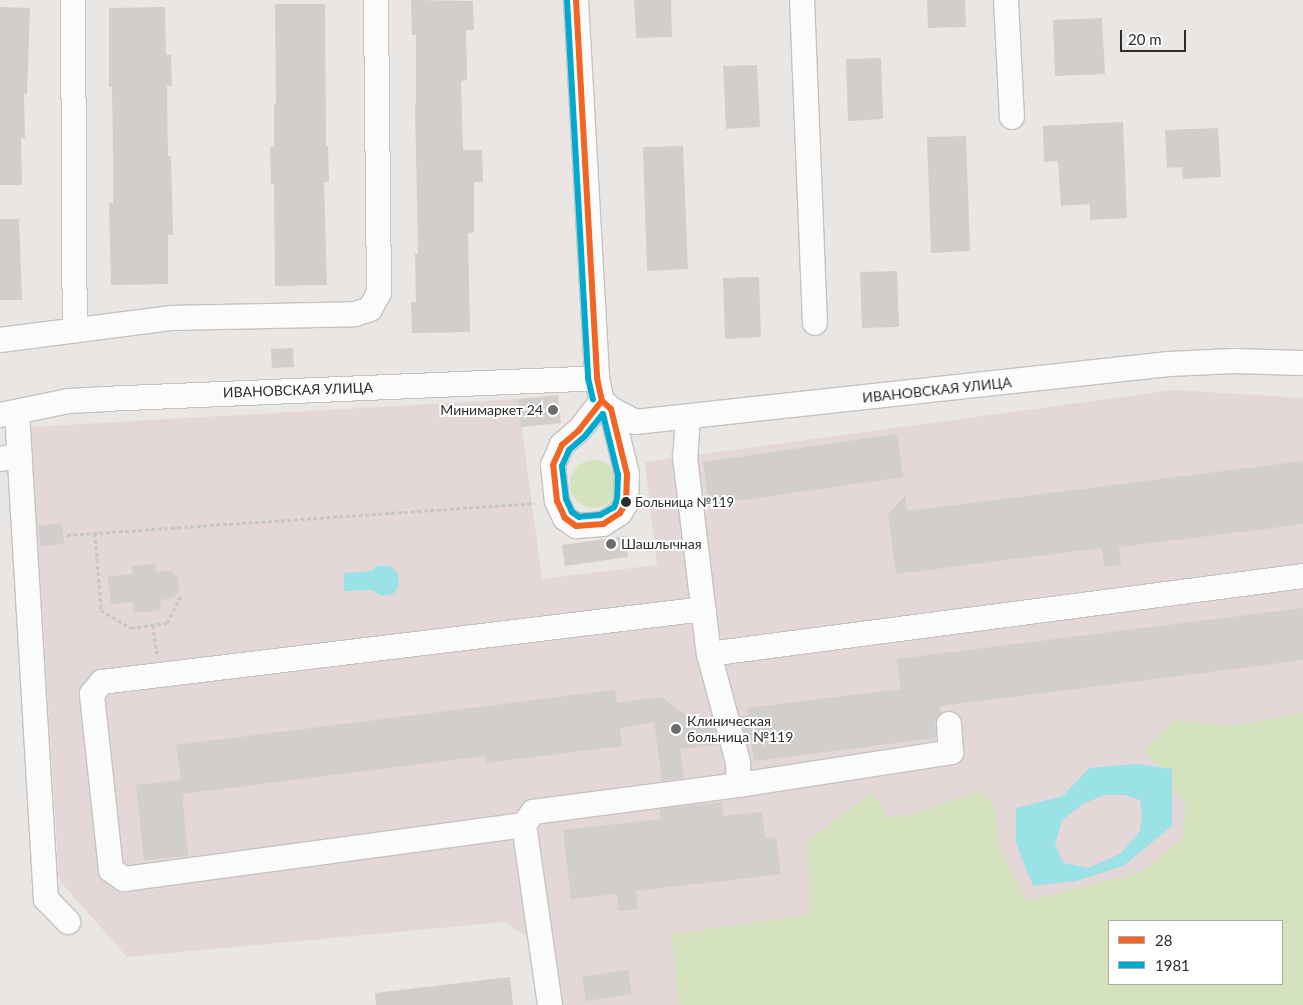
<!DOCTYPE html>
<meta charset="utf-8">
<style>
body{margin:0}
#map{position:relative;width:1303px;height:1005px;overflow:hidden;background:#eae6e3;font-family:Lato,sans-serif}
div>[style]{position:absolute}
.medical>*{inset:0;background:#e3d7d8}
.green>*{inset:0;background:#d4e3be}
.round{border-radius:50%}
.water>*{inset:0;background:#9be2e7}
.building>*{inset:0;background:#d1cecc}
.path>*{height:3px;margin-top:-1.5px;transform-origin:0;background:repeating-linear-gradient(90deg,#c7c7c6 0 4px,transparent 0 6.5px)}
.roads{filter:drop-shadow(1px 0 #c4c3c3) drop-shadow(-1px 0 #c4c3c3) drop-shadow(0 1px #c4c3c3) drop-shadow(0 -1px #c4c3c3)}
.minor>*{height:24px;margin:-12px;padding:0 12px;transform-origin:12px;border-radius:12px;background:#fcfbfb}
.bus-1>*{height:6px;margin:-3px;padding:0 3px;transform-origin:3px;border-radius:3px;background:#f26522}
.bus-2>*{height:6px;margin:-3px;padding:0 3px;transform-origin:3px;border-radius:3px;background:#00a9ce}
.dots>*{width:14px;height:14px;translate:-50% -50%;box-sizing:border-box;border:2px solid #fff;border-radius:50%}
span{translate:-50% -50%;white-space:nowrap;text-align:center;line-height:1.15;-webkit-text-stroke:4px #fff;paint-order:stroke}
.bus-label{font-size:13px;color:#2c2c2c}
.left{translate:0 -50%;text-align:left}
.street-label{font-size:14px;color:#2c2c2c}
.poi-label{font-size:14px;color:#2c2c2c}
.right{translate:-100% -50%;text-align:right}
.legend{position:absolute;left:1108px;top:920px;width:175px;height:65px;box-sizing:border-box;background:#fff;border:1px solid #ababab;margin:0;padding:6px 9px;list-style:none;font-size:15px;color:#2c2c2c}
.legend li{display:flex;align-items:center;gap:10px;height:25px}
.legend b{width:25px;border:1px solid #ababab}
.scale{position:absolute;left:1120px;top:30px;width:66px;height:22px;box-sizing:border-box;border:2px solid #2c2c2c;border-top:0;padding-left:6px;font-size:15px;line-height:18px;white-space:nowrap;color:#2c2c2c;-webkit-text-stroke:4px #fff;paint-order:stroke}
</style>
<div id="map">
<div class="medical">
<div style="clip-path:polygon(evenodd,1174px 390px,1303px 398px,1303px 1005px,543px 1005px,534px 941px,504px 922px,127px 957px,59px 880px,31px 427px,518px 399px,542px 579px,657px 565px,645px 462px,1174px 390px,1109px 921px,1282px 921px,1282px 984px,1109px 984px,1109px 921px)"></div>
</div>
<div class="green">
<div class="round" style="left:570px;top:460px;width:48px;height:48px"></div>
<div style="clip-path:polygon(evenodd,1303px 713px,1303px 1005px,679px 1005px,672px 934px,809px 915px,809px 876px,806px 843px,872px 792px,888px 818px,917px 813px,980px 790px,995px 807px,1000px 850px,1027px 901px,1144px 871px,1183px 837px,1186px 804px,1144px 750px,1175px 720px,1230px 726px,1303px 713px,1109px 921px,1282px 921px,1282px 984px,1109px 984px,1109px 921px)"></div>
</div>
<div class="water">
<div style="clip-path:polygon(376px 566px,390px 566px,398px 573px,399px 586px,393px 594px,381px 596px,372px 590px,344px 591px,344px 573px,372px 571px)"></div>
<div style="clip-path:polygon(evenodd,1137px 764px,1172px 769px,1172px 826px,1123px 866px,1076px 881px,1033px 886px,1016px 843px,1016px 808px,1063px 796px,1089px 768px,1137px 764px,1104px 795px,1125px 795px,1140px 800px,1142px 814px,1140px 831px,1120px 854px,1088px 868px,1064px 863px,1055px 846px,1062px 820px,1083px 804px,1104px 795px)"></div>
</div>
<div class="building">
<div style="clip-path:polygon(411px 0,473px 1px,474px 30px,466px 30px,467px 80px,461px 81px,463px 150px,482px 150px,483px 182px,474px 182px,474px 232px,468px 233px,470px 332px,412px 333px,411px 302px,416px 302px,415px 254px,418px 254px,415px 104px,416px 104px,416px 35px,412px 35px)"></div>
<div style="clip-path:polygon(634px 0,671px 0,672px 37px,636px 38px)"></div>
<div style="clip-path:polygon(927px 0,965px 0,966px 27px,928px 28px)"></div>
<div style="clip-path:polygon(275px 4px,325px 4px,326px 146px,328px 146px,329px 182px,324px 182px,327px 285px,275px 286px,274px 184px,271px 184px,270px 147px,274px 147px,274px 104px,276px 104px)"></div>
<div style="clip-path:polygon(0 7px,30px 8px,27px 94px,24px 94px,25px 138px,21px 138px,22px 185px,0 185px)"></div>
<div style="clip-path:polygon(165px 7px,166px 55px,171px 55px,172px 86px,167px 86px,168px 156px,171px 156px,173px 235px,168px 235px,168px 284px,111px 285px,109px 203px,113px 203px,113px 157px,112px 87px,109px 87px,109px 8px)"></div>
<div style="clip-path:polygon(1102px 18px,1105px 74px,1055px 76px,1053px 20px)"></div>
<div style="clip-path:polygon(881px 58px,883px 119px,848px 121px,846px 59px)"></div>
<div style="clip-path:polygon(757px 65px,760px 127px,726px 129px,723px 66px)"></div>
<div style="clip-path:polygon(1123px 122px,1127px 218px,1090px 220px,1090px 204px,1061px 206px,1058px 161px,1044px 162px,1043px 126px)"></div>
<div style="clip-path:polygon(1218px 128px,1221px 177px,1183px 179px,1182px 167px,1167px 168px,1165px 130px)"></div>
<div style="clip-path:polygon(966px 136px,970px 251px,931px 253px,927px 137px)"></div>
<div style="clip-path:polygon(683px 146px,688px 269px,647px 271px,643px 147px)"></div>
<div style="clip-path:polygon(0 219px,19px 219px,22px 300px,0 300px)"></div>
<div style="clip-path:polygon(897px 271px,899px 327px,862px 328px,860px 272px)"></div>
<div style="clip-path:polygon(759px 277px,761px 337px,725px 339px,723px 278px)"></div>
<div style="clip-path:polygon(293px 348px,294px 367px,272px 368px,271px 349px)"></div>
<div style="clip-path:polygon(558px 395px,561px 423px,521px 427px,518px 399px)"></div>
<div style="clip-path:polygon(897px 434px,903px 477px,709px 505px,703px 462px)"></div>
<div style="clip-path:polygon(1303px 461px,1303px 524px,1119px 547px,1121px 565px,1104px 567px,1102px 548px,896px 574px,888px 514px,905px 496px,907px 511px)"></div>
<div style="clip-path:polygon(62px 523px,64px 544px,41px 546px,38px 526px)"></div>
<div style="clip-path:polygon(626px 536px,628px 557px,565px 566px,562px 545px)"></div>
<div style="clip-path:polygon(155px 564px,156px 572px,171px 571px,178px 578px,179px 590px,174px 598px,160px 600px,161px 610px,134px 613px,133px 602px,111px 604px,108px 577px,133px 574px,132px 566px)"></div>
<div style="clip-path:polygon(1303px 608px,1303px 660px,940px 706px,941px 713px,935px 724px,936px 738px,754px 761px,751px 740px,747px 741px,740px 716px,748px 715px,747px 708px,901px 689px,897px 659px)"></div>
<div style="clip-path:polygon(615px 690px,617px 703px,661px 697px,696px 722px,712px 720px,719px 744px,680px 749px,684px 778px,662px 781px,654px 722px,620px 728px,622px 746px,486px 763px,485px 756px,182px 794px,181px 783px,188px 856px,144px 860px,136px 785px,181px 780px,176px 745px)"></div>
<div style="clip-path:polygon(722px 802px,723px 816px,762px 812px,765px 838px,776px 837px,781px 874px,636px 891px,638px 909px,619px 911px,617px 894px,571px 899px,563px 830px,661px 819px,659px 809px)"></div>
<div style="clip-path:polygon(628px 970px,632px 994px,586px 1001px,582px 977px)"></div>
<div style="clip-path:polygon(510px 977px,513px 1005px,376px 1005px,375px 993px)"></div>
</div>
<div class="path">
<div style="left:95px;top:533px;width:77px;rotate:85.5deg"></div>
<div style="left:101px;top:610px;width:35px;rotate:31deg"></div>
<div style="left:131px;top:628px;width:36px;rotate:-8deg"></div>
<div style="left:167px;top:623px;width:31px;rotate:-63deg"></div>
<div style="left:67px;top:535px;width:469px;rotate:-3.9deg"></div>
<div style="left:153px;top:625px;width:29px;rotate:82deg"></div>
</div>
<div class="roads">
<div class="minor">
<div style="left:73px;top:0;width:330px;rotate:89.7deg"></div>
<div style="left:576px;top:0;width:379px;rotate:86.8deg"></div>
<div style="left:597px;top:378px;width:24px;rotate:78deg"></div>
<div style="left:602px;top:401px;width:12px;rotate:42deg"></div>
<div style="left:611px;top:409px;width:27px;rotate:28deg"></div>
<div style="left:635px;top:422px;width:537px;rotate:-6.2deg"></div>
<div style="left:1169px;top:364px;width:64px;rotate:-2.7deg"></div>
<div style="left:1233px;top:361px;width:70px;rotate:1.6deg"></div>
<div style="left:802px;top:0;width:323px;rotate:87.7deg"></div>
<div style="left:1006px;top:0;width:117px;rotate:87.1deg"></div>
<div style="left:0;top:340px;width:172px;rotate:-7.3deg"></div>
<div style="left:171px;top:318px;width:184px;rotate:-1.2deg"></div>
<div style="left:355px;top:314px;width:16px;rotate:-18deg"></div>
<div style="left:370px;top:309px;width:18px;rotate:-61deg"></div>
<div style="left:379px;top:293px;width:293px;rotate:-90.6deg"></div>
<div style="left:602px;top:401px;width:37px;rotate:128deg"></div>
<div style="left:579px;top:430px;width:23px;rotate:139deg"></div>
<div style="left:562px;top:445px;width:22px;rotate:114deg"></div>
<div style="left:553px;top:465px;width:36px;rotate:84deg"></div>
<div style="left:557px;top:501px;width:19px;rotate:65deg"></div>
<div style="left:565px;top:518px;width:14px;rotate:36deg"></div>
<div style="left:576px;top:526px;width:27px;rotate:-4deg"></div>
<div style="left:603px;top:524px;width:20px;rotate:-33deg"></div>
<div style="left:620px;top:513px;width:12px;rotate:-59deg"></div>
<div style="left:626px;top:503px;width:29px;rotate:-88deg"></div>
<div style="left:627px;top:474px;width:67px;rotate:-103.8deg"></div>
<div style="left:17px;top:412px;width:488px;rotate:86.6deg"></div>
<div style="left:46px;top:899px;width:32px;rotate:46deg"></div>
<div style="left:0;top:415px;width:70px;rotate:-11.5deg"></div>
<div style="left:69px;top:401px;width:34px;rotate:-3deg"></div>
<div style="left:103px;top:399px;width:494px;rotate:-2.4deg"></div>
<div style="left:688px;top:418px;width:39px;rotate:94deg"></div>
<div style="left:685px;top:457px;width:198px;rotate:83.1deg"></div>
<div style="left:709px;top:654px;width:599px;rotate:-7.48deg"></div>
<div style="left:0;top:459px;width:20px;rotate:-11deg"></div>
<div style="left:709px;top:654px;width:112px;rotate:75deg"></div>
<div style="left:738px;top:762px;width:23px;rotate:88deg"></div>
<div style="left:524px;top:825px;width:16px;rotate:-55deg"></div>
<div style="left:533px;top:812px;width:208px;rotate:-7.5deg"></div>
<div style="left:739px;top:785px;width:215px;rotate:-8.8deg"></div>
<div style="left:951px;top:752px;width:28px;rotate:-94deg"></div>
<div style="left:550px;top:1005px;width:182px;rotate:-98.2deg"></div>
<div style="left:524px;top:825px;width:404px;rotate:172.3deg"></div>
<div style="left:124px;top:879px;width:16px;rotate:-145deg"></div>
<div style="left:111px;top:870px;width:177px;rotate:-96.2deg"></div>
<div style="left:92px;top:694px;width:16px;rotate:-50deg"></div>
<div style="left:102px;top:682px;width:606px;rotate:-6.91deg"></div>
</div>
</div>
<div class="bus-1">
<div style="left:576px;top:0;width:379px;rotate:86.8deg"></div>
<div style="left:597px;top:378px;width:24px;rotate:78deg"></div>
<div style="left:602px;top:401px;width:12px;rotate:42deg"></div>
<div style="left:611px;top:409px;width:67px;rotate:76.2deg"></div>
<div style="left:627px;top:474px;width:29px;rotate:92deg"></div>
<div style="left:626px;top:503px;width:12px;rotate:121deg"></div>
<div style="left:620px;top:513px;width:20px;rotate:147deg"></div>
<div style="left:603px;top:524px;width:27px;rotate:176deg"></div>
<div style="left:576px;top:526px;width:14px;rotate:-144deg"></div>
<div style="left:565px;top:518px;width:19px;rotate:-115deg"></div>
<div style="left:557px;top:501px;width:36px;rotate:-96deg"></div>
<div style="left:553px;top:465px;width:22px;rotate:-66deg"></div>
<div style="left:562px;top:445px;width:23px;rotate:-41deg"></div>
<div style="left:579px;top:430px;width:37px;rotate:-52deg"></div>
</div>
<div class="bus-2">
<div style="left:567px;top:0;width:379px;rotate:86.8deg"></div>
<div style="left:588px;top:378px;width:22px;rotate:77deg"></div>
<div style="left:603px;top:414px;width:63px;rotate:76.2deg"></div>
<div style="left:618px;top:475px;width:25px;rotate:92deg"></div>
<div style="left:617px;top:500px;width:8px;rotate:113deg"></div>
<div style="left:614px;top:507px;width:16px;rotate:150deg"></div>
<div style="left:600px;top:515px;width:21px;rotate:175deg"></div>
<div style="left:579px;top:517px;width:9px;rotate:-144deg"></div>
<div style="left:572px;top:512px;width:14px;rotate:-115deg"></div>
<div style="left:566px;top:499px;width:33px;rotate:-97deg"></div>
<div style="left:562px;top:466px;width:17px;rotate:-66deg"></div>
<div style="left:569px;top:450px;width:21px;rotate:-41deg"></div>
<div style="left:585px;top:436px;width:28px;rotate:-51deg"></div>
</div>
<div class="dots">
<div style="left:553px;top:410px;background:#6e6d6c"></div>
<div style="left:626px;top:502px;background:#2c2c2c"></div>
<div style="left:611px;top:544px;background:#6e6d6c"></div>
<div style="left:676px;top:729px;background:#6e6d6c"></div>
</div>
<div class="bus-label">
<span class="left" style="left:635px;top:502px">Больница №119</span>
</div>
<div class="street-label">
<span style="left:298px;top:390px;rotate:-2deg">ИВАНОВСКАЯ УЛИЦА</span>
<span style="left:937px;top:390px;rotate:-6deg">ИВАНОВСКАЯ УЛИЦА</span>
</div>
<div class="poi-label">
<span class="right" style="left:543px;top:410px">Минимаркет 24</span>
<span class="left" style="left:621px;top:544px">Шашлычная</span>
<span class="left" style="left:687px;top:729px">Клиническая<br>больница №119</span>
</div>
<ul class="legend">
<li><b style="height:6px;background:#f26522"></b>28</li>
<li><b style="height:6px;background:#00a9ce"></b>1981</li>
</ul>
<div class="scale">20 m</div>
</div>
